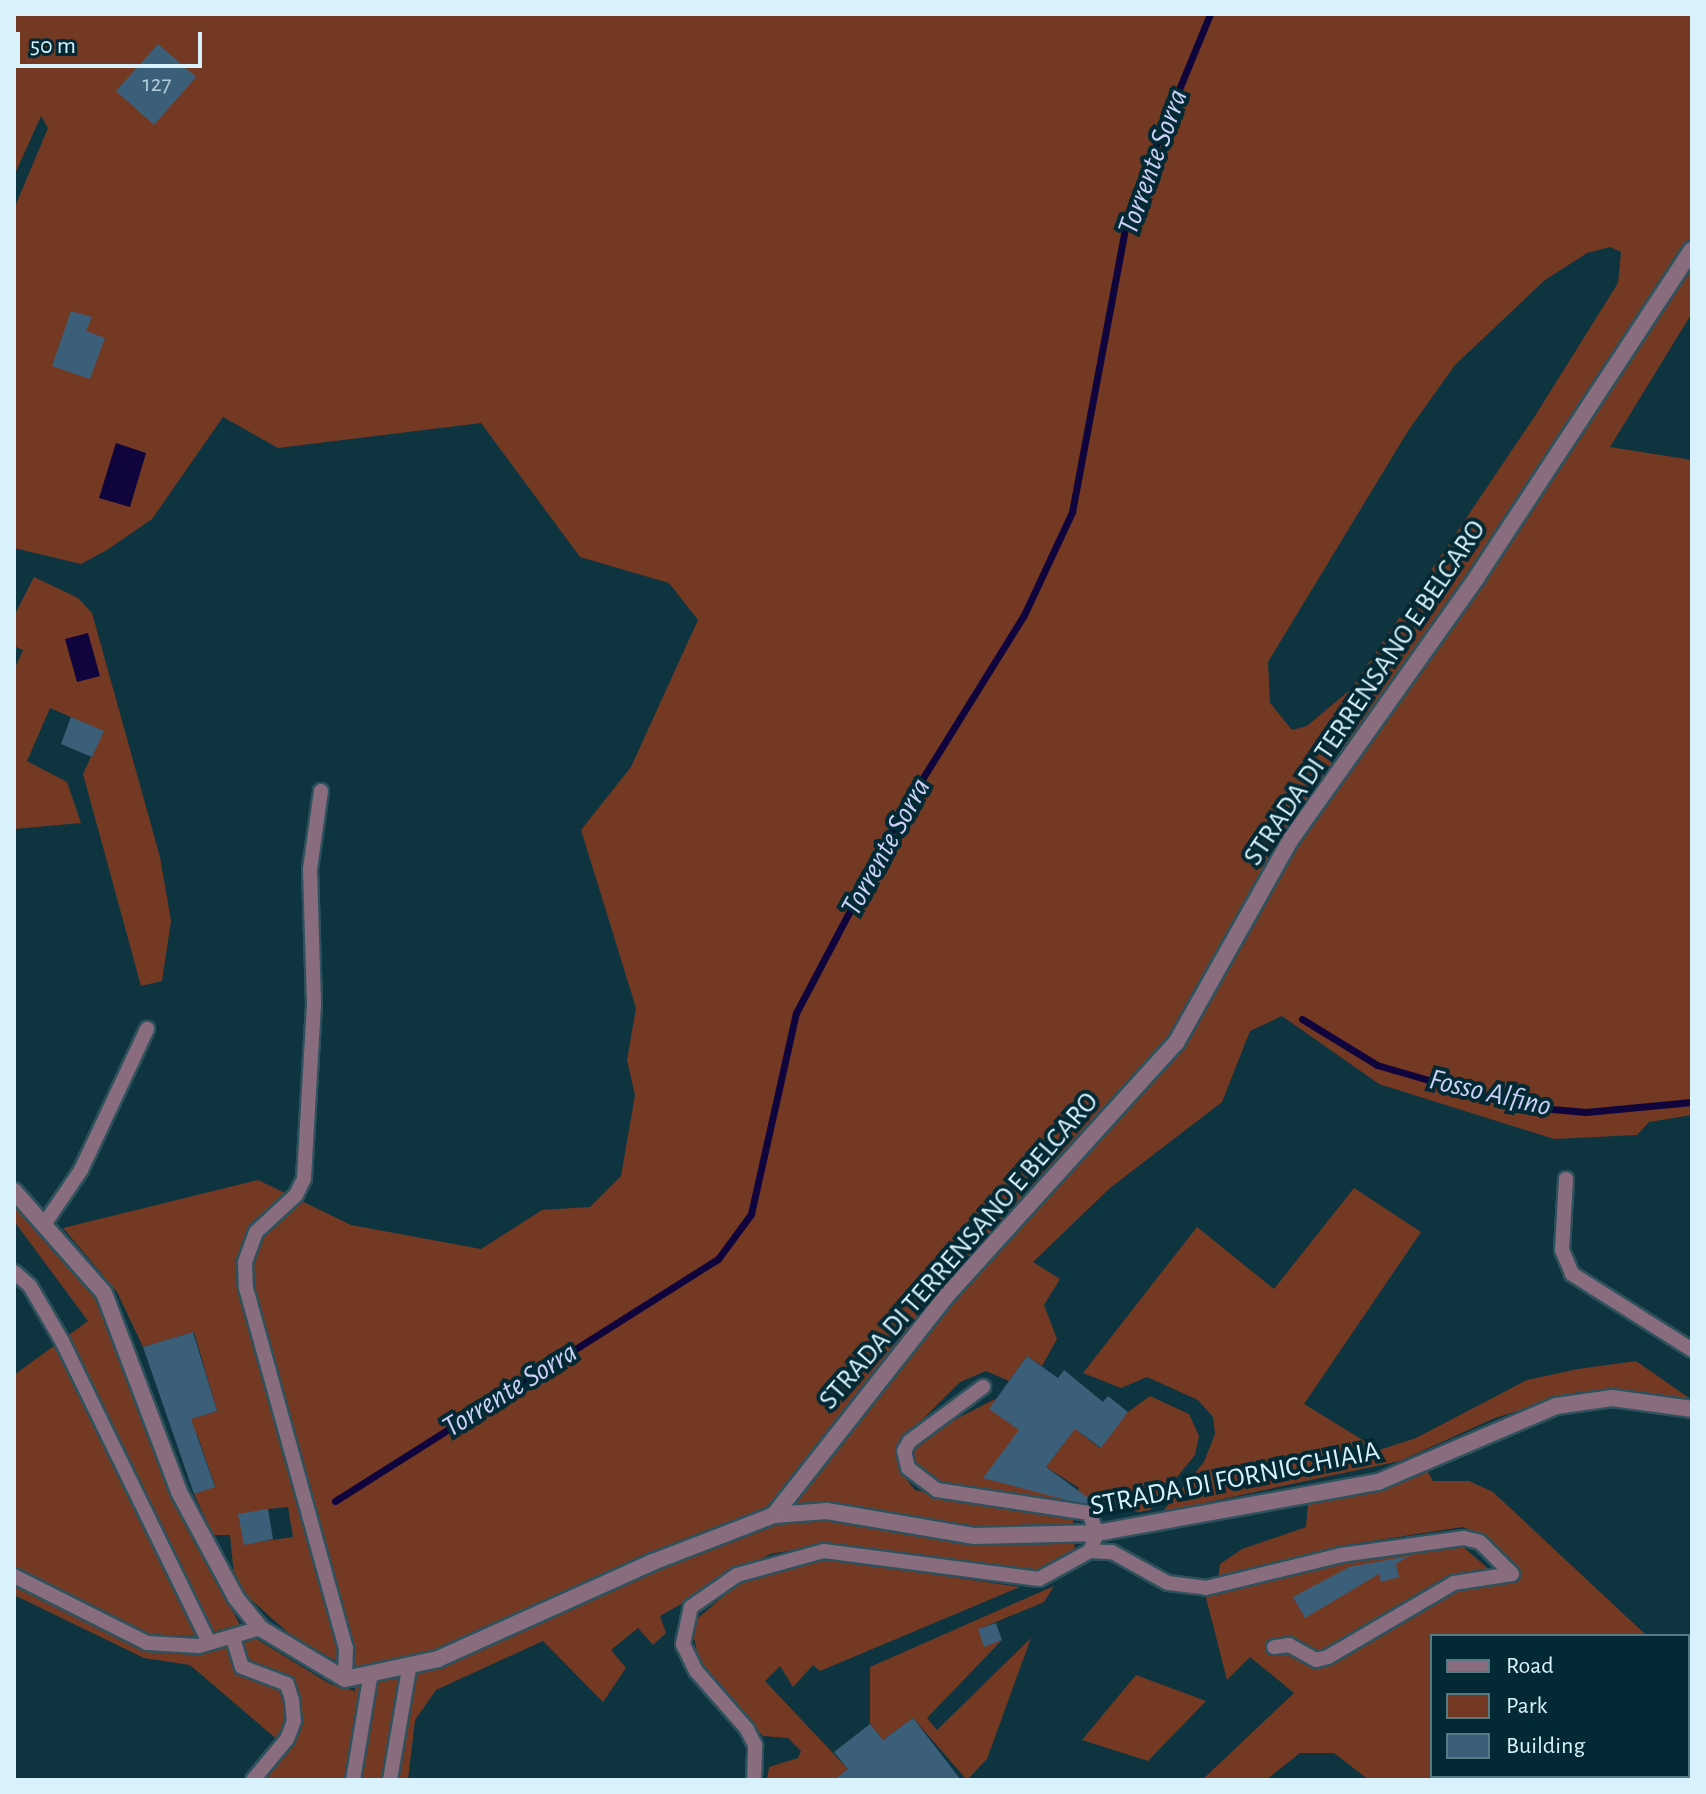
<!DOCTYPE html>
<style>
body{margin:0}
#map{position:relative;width:1706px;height:1794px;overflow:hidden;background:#0e343f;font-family:"Alegreya Sans",sans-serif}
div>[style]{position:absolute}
.green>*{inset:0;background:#733923}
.water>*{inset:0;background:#10043d}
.stream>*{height:7px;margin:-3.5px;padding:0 3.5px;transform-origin:3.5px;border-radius:3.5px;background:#10043d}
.building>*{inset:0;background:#3c5f79}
.roads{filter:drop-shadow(2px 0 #2e525d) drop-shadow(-2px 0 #2e525d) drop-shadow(0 2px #2e525d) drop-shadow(0 -2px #2e525d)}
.service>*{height:14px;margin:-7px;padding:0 7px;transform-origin:7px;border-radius:7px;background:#896c7e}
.minor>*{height:16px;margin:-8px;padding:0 8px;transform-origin:8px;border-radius:8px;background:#896c7e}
.tertiary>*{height:16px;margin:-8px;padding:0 8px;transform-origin:8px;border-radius:8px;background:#896c7e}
span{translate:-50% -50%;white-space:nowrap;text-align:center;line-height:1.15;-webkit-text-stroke:8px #022934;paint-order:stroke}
.number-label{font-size:24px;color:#b1ccda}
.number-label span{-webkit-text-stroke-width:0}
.street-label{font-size:28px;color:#d8f1fa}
.water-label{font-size:30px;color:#cdd0f6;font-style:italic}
.frame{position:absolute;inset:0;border:16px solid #d8f1fa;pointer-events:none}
.legend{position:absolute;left:1430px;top:1634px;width:260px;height:144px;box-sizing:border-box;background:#022934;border:2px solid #587983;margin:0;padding:10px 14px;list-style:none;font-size:24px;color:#d8f1fa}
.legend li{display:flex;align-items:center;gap:16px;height:40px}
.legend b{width:40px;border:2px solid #587983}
.scale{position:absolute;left:16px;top:32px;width:186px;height:36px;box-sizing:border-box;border:4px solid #d8f1fa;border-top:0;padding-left:10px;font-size:24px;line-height:28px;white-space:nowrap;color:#d8f1fa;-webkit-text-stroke:6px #022934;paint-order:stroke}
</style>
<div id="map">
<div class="green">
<div style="clip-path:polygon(evenodd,14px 14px,1692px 14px,1692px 313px,1610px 447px,1692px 460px,1692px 1115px,1649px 1122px,1637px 1135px,1554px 1139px,1379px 1084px,1282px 1016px,1250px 1031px,1222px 1102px,1110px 1188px,1033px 1262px,1060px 1279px,1044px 1305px,1057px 1339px,1042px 1366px,1027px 1356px,1009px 1381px,986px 1371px,960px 1382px,896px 1446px,899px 1470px,915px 1490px,1073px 1516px,1075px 1551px,1067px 1560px,1043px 1570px,822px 1545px,770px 1554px,660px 1616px,666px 1633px,653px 1645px,638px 1628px,611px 1650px,626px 1668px,603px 1702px,543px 1641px,436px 1690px,415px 1720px,408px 1780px,262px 1780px,287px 1748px,190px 1665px,144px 1658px,14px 1595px,14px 1584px,146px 1648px,200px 1652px,253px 1637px,330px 1684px,355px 1691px,355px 1671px,294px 1638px,247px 1596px,234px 1576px,230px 1535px,213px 1535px,194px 1494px,215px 1486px,197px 1434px,171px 1425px,217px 1411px,194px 1332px,143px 1347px,117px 1292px,63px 1228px,258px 1180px,351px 1225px,481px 1249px,542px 1210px,590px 1207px,621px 1176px,635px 1095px,627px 1060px,636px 1008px,581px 830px,631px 767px,698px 620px,669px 583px,580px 557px,481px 423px,278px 448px,223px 417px,152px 519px,107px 550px,81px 564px,14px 548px,14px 209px,48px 128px,41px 116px,14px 176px,14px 14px,1610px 247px,1621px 252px,1618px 283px,1535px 416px,1351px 689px,1307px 726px,1292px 730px,1270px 703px,1268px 662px,1408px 431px,1455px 365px,1545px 280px,1587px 253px,1610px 247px,14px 14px,288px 1507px,293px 1537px,244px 1544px,268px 1509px,288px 1507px)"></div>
<div style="clip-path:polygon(34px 577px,78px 598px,92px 613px,160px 857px,171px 921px,162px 981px,141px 986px,83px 774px,103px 731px,50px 708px,27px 761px,67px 782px,81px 823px,14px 829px,14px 670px,23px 650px,14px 646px,14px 616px)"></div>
<div style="clip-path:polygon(1354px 1188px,1421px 1232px,1304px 1404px,1379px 1450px,1416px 1438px,1527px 1380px,1578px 1369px,1636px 1361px,1692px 1400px,1578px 1392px,1495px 1418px,1400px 1461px,1162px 1512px,1204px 1462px,1215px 1434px,1213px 1417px,1198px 1400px,1147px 1377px,1121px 1388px,1083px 1373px,1197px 1227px,1274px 1289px)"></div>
<div style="clip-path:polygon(14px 1206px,99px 1303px,172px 1495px,240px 1625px,197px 1636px,149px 1635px,118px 1625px,14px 1568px,14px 1375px,88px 1321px,14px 1221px)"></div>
<div style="clip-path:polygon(1150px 1396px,1189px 1414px,1199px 1436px,1195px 1455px,1150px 1510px,1140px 1512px,939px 1483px,915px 1465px,913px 1449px,921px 1437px,997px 1398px,990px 1409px,1028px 1419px,984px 1477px,1071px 1501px,1079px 1488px,1046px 1467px,1098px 1398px,1080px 1433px,1100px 1448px,1128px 1412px)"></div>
<div style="clip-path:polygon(1428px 1472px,1433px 1481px,1469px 1481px,1493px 1492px,1646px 1635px,1432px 1636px,1432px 1776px,1688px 1776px,1688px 1736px,1692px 1780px,1369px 1780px,1334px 1753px,1300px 1753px,1266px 1780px,1202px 1780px,1294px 1693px,1250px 1657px,1227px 1680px,1205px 1594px,1343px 1561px,1462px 1546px,1492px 1572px,1514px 1562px,1486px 1536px,1463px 1527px,1339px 1546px,1218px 1579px,1220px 1564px,1242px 1549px,1306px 1527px,1308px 1502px)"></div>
<div style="clip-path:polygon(821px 1558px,1020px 1587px,820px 1671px,813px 1665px,793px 1687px,780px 1666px,765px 1681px,848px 1769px,834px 1780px,767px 1780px,769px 1767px,798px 1758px,801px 1751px,788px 1738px,763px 1736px,700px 1666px,691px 1624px,742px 1580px)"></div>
<div style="clip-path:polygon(1054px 1586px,1044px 1602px,979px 1629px,984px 1646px,1002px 1640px,927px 1718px,937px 1730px,1031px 1638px,987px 1759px,967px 1780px,913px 1718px,883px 1740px,870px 1724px,870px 1667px)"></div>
<div style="clip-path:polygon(1136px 1675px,1206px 1701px,1148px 1761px,1082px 1740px)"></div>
</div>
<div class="water">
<div style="clip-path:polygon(116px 443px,146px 453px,130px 507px,99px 498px)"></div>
<div style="clip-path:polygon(88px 633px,100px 676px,77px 682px,65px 639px)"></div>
</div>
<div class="stream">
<div style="left:1302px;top:1019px;width:88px;rotate:31.5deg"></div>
<div style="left:1377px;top:1065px;width:147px;rotate:16.2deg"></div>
<div style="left:1518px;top:1106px;width:68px;rotate:5deg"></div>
<div style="left:1586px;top:1112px;width:106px;rotate:-5.4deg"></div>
<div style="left:335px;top:1501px;width:453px;rotate:-32.3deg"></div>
<div style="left:718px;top:1259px;width:56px;rotate:-53.7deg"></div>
<div style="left:751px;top:1214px;width:206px;rotate:-77.4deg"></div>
<div style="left:796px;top:1013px;width:229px;rotate:-62.2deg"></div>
<div style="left:903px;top:810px;width:229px;rotate:-58.2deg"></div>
<div style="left:1024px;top:615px;width:114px;rotate:-65deg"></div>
<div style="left:1072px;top:512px;width:304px;rotate:-79.4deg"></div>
<div style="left:1128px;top:213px;width:215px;rotate:-67.6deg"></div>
</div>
<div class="building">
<div style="clip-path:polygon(158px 44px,196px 77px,154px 125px,116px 91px)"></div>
<div style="clip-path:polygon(71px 311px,92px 317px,86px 331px,105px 338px,90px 379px,52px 366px)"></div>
<div style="clip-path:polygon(71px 717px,104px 731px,92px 757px,61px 744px)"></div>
<div style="clip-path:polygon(193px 1332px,217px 1411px,191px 1419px,215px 1487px,194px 1494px,143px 1347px)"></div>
<div style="clip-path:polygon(1027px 1356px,1058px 1378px,1064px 1370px,1103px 1402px,1108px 1396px,1128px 1412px,1101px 1448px,1075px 1429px,1046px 1467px,1105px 1510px,983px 1478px,1019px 1430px,989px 1409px)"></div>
<div style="clip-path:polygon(268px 1509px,273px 1539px,244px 1545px,238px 1514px)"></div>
<div style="clip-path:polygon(1409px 1556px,1396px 1564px,1399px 1577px,1381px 1582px,1379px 1574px,1305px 1618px,1293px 1597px,1349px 1567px)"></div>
<div style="clip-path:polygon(996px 1623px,1002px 1640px,984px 1647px,978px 1629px)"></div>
<div style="clip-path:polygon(913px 1718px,961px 1780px,834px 1780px,848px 1769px,834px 1752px,870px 1724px,883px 1740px)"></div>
</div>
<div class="roads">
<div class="service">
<div style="left:321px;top:791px;width:79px;rotate:98deg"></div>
<div style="left:310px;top:869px;width:135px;rotate:88.3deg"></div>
<div style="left:314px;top:1004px;width:175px;rotate:93.3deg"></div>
<div style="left:304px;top:1179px;width:18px;rotate:117deg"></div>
<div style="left:296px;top:1195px;width:54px;rotate:137.2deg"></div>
<div style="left:256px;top:1232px;width:33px;rotate:110deg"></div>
<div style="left:245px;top:1263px;width:25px;rotate:88deg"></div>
<div style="left:246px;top:1288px;width:374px;rotate:74.5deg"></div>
<div style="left:346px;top:1648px;width:31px;rotate:92deg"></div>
<div style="left:1566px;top:1179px;width:71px;rotate:93.2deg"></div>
<div style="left:1562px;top:1250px;width:26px;rotate:67deg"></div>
<div style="left:1572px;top:1274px;width:142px;rotate:32.3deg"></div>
<div style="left:45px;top:1223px;width:64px;rotate:-55.8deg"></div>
<div style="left:81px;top:1170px;width:156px;rotate:-64.9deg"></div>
<div style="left:14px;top:1272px;width:21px;rotate:41deg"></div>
<div style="left:30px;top:1286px;width:64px;rotate:59.8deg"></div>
<div style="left:62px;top:1341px;width:336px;rotate:64deg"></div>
<div style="left:1090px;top:1551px;width:22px;rotate:3deg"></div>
<div style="left:1112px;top:1552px;width:64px;rotate:29deg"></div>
<div style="left:1168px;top:1583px;width:38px;rotate:7deg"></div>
<div style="left:1206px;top:1588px;width:139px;rotate:-13.7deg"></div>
<div style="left:1341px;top:1555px;width:124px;rotate:-7.9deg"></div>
<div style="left:1464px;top:1538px;width:16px;rotate:14deg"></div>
<div style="left:1480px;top:1542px;width:45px;rotate:45deg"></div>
<div style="left:1512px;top:1574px;width:59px;rotate:171.2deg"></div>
<div style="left:1454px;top:1583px;width:146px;rotate:149.6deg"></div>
<div style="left:1328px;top:1657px;width:12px;rotate:166deg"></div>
<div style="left:1316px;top:1660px;width:31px;rotate:-151deg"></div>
<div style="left:1289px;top:1645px;width:15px;rotate:172deg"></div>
<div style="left:14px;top:1576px;width:149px;rotate:26.7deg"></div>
<div style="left:147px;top:1643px;width:52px;rotate:3.3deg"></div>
<div style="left:199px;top:1646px;width:64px;rotate:-16.4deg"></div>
<div style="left:233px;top:1638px;width:30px;rotate:73deg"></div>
<div style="left:242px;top:1667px;width:48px;rotate:20.7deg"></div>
<div style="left:287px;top:1684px;width:17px;rotate:73deg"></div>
<div style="left:292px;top:1700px;width:21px;rotate:85deg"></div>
<div style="left:294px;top:1721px;width:19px;rotate:111deg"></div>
<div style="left:287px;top:1739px;width:53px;rotate:129.7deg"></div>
<div style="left:353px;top:1780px;width:103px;rotate:-80.5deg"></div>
<div style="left:390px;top:1780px;width:113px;rotate:-80.3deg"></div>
<div style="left:754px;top:1780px;width:35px;rotate:-88deg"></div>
<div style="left:755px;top:1745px;width:18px;rotate:-117deg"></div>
<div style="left:747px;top:1729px;width:77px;rotate:-131.3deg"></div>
<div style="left:696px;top:1671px;width:30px;rotate:-116deg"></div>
<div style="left:683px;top:1644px;width:38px;rotate:-78deg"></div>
<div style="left:691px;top:1607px;width:56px;rotate:-34.8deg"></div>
<div style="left:737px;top:1575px;width:90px;rotate:-15.4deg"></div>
<div style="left:824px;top:1551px;width:217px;rotate:7.4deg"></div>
<div style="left:1039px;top:1579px;width:58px;rotate:-28.8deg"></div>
<div style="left:1090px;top:1551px;width:19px;rotate:-69deg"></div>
<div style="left:1097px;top:1533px;width:22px;rotate:-112deg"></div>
<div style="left:1089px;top:1513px;width:154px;rotate:-171.4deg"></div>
<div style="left:937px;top:1490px;width:36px;rotate:-143deg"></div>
<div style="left:908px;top:1468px;width:17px;rotate:-103deg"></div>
<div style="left:904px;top:1451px;width:12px;rotate:-59deg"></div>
<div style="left:910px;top:1441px;width:91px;rotate:-36.5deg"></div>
</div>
<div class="minor">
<div style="left:774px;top:1515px;width:53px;rotate:-4.3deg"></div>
<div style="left:827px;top:1511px;width:150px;rotate:9.6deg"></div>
<div style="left:975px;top:1536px;width:122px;rotate:-1.4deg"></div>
<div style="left:1097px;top:1533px;width:286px;rotate:-10.3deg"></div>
<div style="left:1378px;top:1482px;width:194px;rotate:-23.1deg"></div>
<div style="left:1556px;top:1406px;width:57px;rotate:-8.1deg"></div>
<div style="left:1612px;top:1398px;width:81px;rotate:7.8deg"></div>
</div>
<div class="tertiary">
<div style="left:14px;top:1191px;width:136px;rotate:48.6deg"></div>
<div style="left:104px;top:1293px;width:213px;rotate:69.3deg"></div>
<div style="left:179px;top:1492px;width:120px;rotate:61.7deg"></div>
<div style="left:236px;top:1598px;width:38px;rotate:51deg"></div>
<div style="left:260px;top:1628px;width:99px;rotate:31deg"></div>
<div style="left:345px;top:1679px;width:95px;rotate:-12.1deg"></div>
<div style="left:438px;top:1659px;width:236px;rotate:-24.3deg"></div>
<div style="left:653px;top:1562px;width:130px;rotate:-21.2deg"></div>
<div style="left:774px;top:1515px;width:283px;rotate:-51.8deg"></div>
<div style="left:949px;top:1293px;width:338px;rotate:-47.8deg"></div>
<div style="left:1176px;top:1043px;width:234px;rotate:-60.6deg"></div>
<div style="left:1291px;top:839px;width:321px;rotate:-54.6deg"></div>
<div style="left:1477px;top:577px;width:391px;rotate:-56.7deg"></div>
</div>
</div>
<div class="number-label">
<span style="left:157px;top:85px">127</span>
</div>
<div class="street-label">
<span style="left:1365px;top:693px;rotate:-56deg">STRADA DI TERRENSANO E BELCARO</span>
<span style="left:959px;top:1251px;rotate:-49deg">STRADA DI TERRENSANO E BELCARO</span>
<span style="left:1235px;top:1479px;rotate:-11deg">STRADA DI FORNICCHIAIA</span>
</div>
<div class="water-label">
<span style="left:1153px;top:162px;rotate:-70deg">Torrente Sorra</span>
<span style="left:886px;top:847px;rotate:-61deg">Torrente Sorra</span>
<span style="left:1490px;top:1093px;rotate:13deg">Fosso Alfino</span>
<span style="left:510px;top:1390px;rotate:-32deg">Torrente Sorra</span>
</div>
<div class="frame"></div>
<ul class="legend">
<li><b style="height:10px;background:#896c7e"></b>Road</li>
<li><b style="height:22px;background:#733923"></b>Park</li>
<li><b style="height:22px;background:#3c5f79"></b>Building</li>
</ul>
<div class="scale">50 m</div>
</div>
